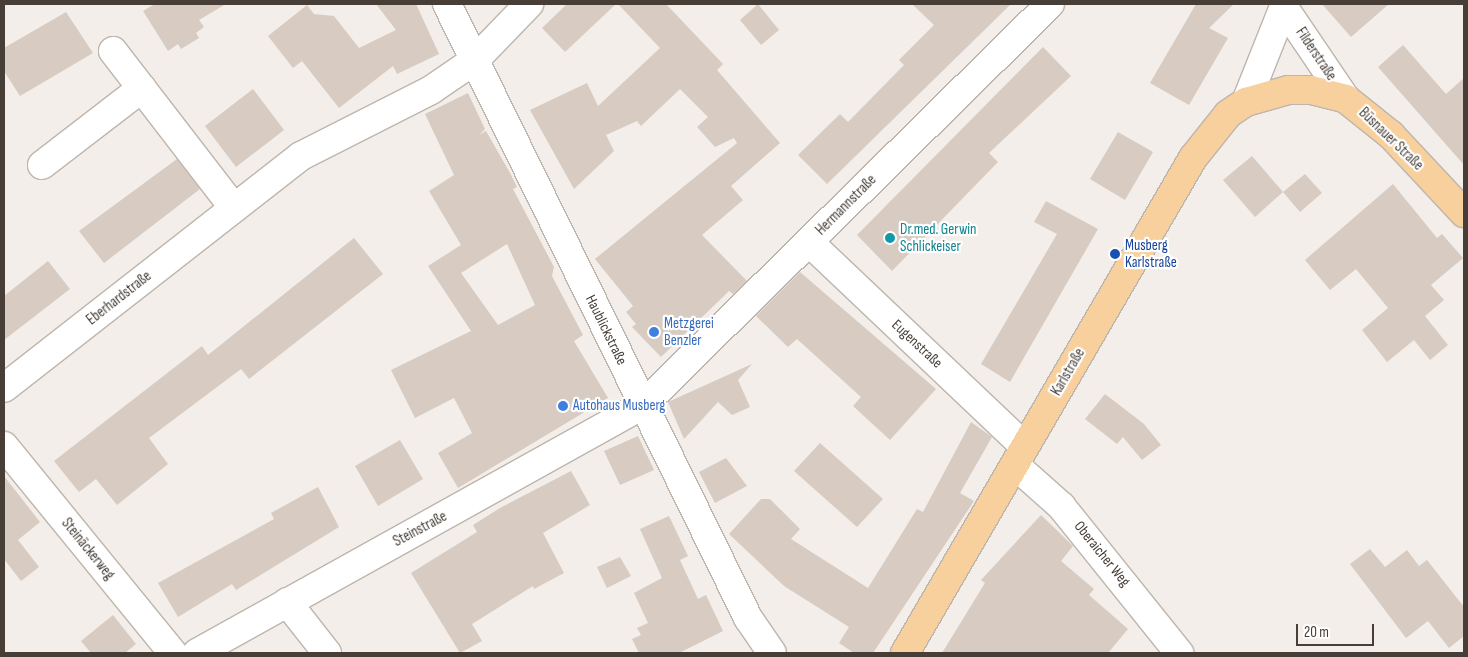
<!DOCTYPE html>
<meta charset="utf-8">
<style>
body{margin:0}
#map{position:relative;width:1468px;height:657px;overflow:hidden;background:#f3eee9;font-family:"Sofia Sans Condensed",sans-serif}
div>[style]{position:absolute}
.building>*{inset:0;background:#d7cbc2}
.roads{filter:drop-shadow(1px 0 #beb5ac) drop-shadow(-1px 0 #beb5ac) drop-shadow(0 1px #beb5ac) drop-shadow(0 -1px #beb5ac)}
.minor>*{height:28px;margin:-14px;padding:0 14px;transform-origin:14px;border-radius:14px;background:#fff}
.major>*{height:28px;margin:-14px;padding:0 14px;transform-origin:14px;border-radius:14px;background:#f8d09d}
.dots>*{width:14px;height:14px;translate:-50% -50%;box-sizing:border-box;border:2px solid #fff;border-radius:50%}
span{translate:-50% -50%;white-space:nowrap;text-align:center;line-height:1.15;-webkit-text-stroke:4.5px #fff;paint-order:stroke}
.street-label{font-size:15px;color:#463e37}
.culture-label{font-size:15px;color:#0d838f}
.left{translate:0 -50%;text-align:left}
.transit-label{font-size:15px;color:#164399}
.shop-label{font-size:15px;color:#366cbe}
.frame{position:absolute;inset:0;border:5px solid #463e37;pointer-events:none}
.scale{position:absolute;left:1296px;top:624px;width:78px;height:22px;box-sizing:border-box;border:2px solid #463e37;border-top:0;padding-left:6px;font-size:15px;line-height:18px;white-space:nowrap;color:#463e37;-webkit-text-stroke:4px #fff;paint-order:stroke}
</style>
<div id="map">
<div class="building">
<div style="clip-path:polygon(155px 4px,226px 4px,199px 20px,204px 27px,196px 33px,199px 38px,181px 49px,178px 44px,168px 51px,143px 11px)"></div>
<div style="clip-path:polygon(376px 4px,416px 4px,439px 54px,397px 74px,393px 66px,339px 108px,302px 61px,293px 68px,268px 36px,307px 5px,314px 14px,334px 16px,359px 48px,396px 30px)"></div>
<div style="clip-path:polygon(567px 4px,616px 4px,565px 52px,542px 28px)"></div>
<div style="clip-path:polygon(618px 4px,666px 4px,723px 64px,717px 70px,780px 143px,731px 186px,743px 200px,702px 235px,747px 281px,733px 294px,729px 291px,661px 357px,632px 327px,636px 324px,626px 312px,633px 306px,595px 259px,737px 143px,734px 138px,715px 147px,697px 127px,708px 117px,680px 89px,641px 126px,637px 121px,606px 135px,614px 151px,574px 189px,530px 110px,587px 83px,598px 106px,660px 48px)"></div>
<div style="clip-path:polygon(758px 4px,779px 30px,761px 45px,740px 20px)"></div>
<div style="clip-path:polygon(912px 4px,1011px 4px,827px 184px,798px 155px,840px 114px,848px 122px,904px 65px,899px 60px,934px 25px)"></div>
<div style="clip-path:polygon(1196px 4px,1234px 4px,1209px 28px,1228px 38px,1189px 105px,1150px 83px)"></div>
<div style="clip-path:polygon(1322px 4px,1389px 4px,1351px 37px)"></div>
<div style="clip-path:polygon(66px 12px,93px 53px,20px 96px,4px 71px,4px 48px)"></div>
<div style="clip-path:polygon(1403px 45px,1446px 94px,1464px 78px,1464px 165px,1378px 67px)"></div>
<div style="clip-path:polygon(1043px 47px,1071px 76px,989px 153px,998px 162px,892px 271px,857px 235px)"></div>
<div style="clip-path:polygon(253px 89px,284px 130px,236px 167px,205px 126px)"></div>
<div style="clip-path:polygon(evenodd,468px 93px,485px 129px,479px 135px,486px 131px,510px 173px,517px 187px,513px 189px,554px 267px,552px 276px,583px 335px,574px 341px,608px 398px,458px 488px,438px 453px,472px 433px,454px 398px,415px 418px,391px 370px,471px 331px,428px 266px,461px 245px,429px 191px,454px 175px,425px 114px,468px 93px,507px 244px,535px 305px,498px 325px,461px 273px,507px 244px)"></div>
<div style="clip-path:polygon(1118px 132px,1153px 152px,1125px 200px,1090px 179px)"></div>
<div style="clip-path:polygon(1252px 156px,1283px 192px,1255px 217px,1223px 180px)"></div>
<div style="clip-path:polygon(177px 159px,200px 189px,104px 263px,79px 231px)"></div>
<div style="clip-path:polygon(1305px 174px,1322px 193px,1300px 212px,1283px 192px)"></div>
<div style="clip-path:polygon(1393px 184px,1437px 238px,1442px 234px,1463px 258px,1431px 285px,1444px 300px,1425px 316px,1448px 345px,1430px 360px,1414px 340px,1387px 362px,1362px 330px,1388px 308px,1356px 269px,1330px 290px,1305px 260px)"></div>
<div style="clip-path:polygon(1046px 201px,1098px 229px,1010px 382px,981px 364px,1057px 234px,1034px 222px)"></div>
<div style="clip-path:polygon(354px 238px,383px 274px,249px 379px,241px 369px,149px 438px,168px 464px,117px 505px,96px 479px,79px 492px,54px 461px,202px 346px,208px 355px)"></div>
<div style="clip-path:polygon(48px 261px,70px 289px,4px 340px,4px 296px)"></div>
<div style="clip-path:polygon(800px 272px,936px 389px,890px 440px,853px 406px,861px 397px,797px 339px,788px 347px,756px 316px)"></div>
<div style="clip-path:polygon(752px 364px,738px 380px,750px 407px,732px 415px,718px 402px,684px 439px,668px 402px)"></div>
<div style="clip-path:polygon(1105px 394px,1144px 424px,1161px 445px,1142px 460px,1123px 437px,1117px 444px,1085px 419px)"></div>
<div style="clip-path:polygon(971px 422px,992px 437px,960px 493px,974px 501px,873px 653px,854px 653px,839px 643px,849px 627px,784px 586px,729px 534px,761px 499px,770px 499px,800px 529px,791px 539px,868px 588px,917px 509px,923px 512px)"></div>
<div style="clip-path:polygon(638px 436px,654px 470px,620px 485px,604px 451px)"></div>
<div style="clip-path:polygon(400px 440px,423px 479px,378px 506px,355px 466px)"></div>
<div style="clip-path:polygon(820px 443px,883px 499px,857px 527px,794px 471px)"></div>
<div style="clip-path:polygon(726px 458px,747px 486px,715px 503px,699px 472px)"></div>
<div style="clip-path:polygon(571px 471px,590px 505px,543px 533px,564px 573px,534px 589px,533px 586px,472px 624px,482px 641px,460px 653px,411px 573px,477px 532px,473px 525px,500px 508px)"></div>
<div style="clip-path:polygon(4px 476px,40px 522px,18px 540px,39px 567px,21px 581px,4px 559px)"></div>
<div style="clip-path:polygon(318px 487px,339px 527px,236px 590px,232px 584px,178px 617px,158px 583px,274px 519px,271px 513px)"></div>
<div style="clip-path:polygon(1041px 515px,1073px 546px,1061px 561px,1094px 589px,1089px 595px,1128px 629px,1108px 653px,942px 653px,985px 583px,981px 580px)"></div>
<div style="clip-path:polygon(669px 516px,688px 556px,680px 560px,698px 599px,706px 595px,723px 631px,679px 653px,639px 653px,632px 639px,641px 635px,637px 628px,648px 623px,634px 593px,662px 578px,640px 529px)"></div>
<div style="clip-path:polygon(1370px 549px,1385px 567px,1407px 550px,1419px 566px,1427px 560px,1464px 607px,1464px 636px,1449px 648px,1428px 621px,1406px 638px,1350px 564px)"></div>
<div style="clip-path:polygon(620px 557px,631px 576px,607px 588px,597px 567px)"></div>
<div style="clip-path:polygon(113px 615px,136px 644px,125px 653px,91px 653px,81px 641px)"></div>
</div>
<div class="roads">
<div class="minor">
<div style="left:447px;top:4px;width:684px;rotate:63.88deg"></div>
<div style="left:748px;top:618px;width:42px;rotate:55.6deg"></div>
<div style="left:1285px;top:9px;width:109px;rotate:55.9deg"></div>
<div style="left:113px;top:51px;width:198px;rotate:52.4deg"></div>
<div style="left:1246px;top:102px;width:105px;rotate:-68.3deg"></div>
<div style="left:42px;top:165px;width:126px;rotate:-37.6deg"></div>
<div style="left:809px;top:242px;width:296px;rotate:43.5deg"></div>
<div style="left:4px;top:388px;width:377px;rotate:-38deg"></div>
<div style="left:301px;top:156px;width:146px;rotate:-26.9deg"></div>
<div style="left:431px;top:90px;width:53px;rotate:-34.3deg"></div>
<div style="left:475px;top:60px;width:78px;rotate:-46deg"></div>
<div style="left:4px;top:446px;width:267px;rotate:50.8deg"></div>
<div style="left:1015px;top:465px;width:62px;rotate:41.7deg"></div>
<div style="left:1061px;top:506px;width:189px;rotate:51.2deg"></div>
<div style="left:287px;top:602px;width:65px;rotate:51.9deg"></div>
<div style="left:197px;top:653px;width:510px;rotate:-29.08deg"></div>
<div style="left:643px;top:405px;width:571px;rotate:-44.57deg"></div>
</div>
<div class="major">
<div style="left:905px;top:653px;width:573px;rotate:-59.81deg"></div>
<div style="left:1193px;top:158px;width:56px;rotate:-51.5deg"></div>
<div style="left:1228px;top:114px;width:22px;rotate:-34deg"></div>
<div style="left:1246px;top:102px;width:44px;rotate:-15.9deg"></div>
<div style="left:1288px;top:90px;width:23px"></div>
<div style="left:1311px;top:90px;width:36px;rotate:14deg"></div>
<div style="left:1346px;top:99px;width:58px;rotate:38.7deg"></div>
<div style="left:1391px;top:135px;width:107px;rotate:46.9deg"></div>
</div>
</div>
<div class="dots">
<div style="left:890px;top:238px;background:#0f9aa8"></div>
<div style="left:1115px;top:254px;background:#1a4fb4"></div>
<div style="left:654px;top:332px;background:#3f7fe0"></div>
<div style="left:563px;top:406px;background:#3f7fe0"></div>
</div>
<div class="street-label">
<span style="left:1316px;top:54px;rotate:56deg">Filderstraße</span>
<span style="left:1391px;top:139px;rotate:44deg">Büsnauer Straße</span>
<span style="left:846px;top:205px;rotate:-45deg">Hermannstraße</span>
<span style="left:119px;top:298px;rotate:-38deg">Eberhardstraße</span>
<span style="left:606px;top:330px;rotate:64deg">Haublickstraße</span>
<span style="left:917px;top:344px;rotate:43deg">Eugenstraße</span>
<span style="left:1068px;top:372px;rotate:-60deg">Karlstraße</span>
<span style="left:420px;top:529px;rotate:-28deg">Steinstraße</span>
<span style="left:88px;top:549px;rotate:51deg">Steinäckerweg</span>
<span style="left:1102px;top:554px;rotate:51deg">Oberaicher Weg</span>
</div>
<div class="culture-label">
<span class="left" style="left:900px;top:238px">Dr.med. Gerwin<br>Schlickeiser</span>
</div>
<div class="transit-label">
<span class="left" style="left:1125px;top:254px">Musberg<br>Karlstraße</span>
</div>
<div class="shop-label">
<span class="left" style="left:664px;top:332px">Metzgerei<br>Benzler</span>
<span class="left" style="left:573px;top:406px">Autohaus Musberg</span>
</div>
<div class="frame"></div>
<div class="scale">20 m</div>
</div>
